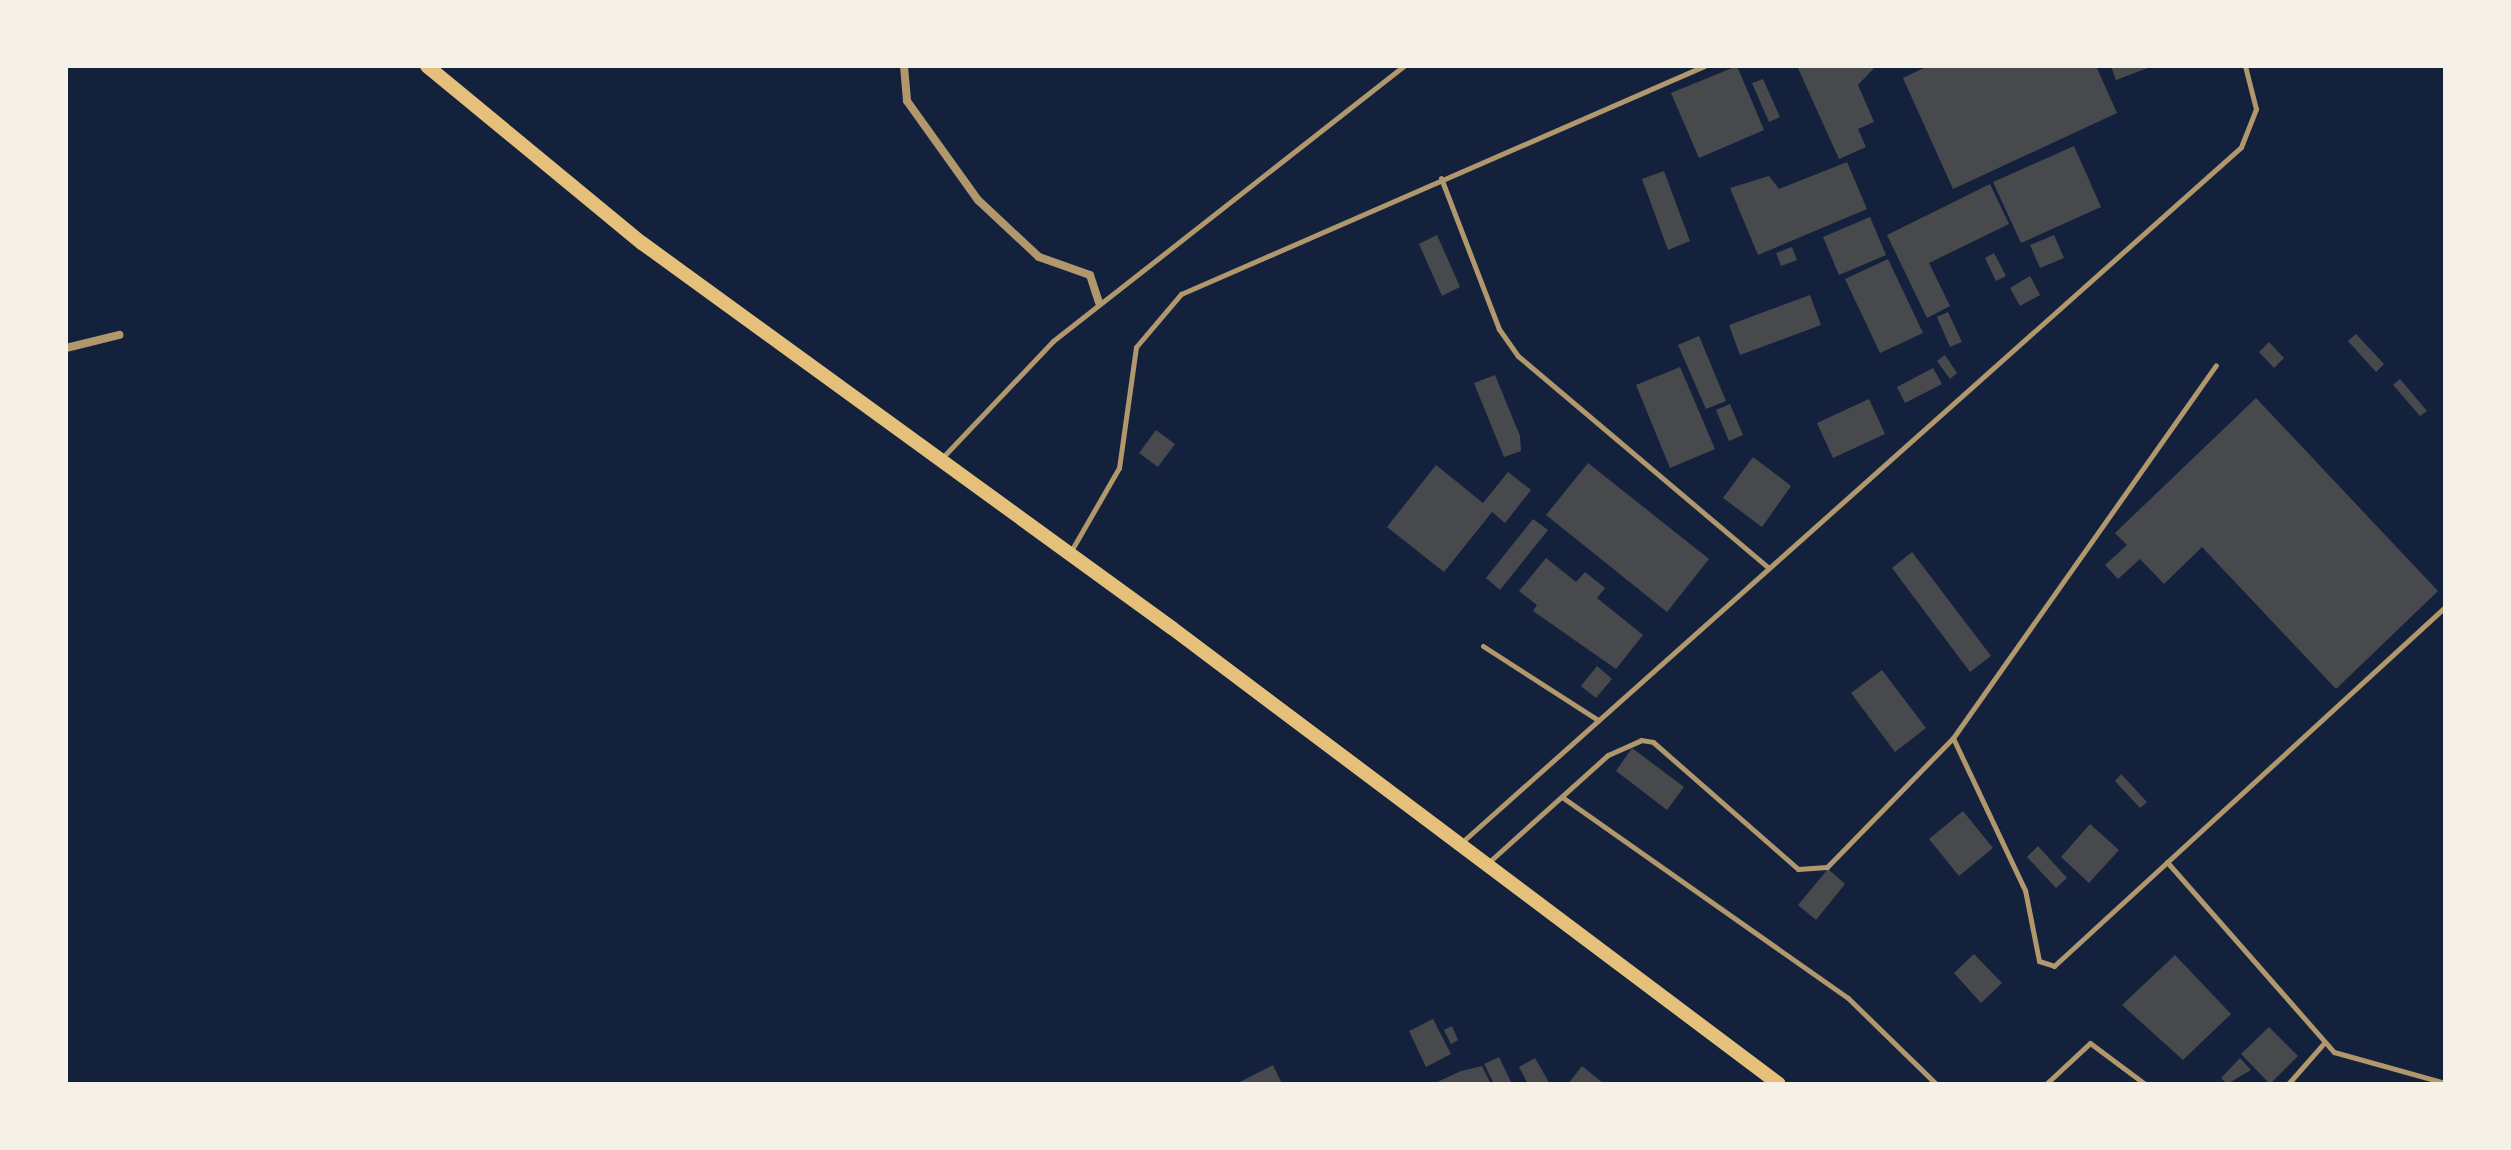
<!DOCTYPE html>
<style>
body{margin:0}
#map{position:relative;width:2511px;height:1150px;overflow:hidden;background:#14213d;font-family:"Space Grotesk",sans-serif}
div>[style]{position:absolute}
.building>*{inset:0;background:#48494c}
.service>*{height:5px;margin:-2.5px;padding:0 2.5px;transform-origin:2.5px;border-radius:2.5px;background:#b1986c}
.minor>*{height:8px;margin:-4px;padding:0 4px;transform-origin:4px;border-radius:4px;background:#b1986c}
.secondary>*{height:14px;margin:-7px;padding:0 7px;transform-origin:7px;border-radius:7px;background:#e5c07b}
span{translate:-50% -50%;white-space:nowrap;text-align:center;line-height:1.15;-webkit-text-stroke:6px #f6f1e7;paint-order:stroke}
.frame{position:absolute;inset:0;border:68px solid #f6f1e7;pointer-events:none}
</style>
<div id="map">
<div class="building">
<div style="clip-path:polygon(1737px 66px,1764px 130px,1699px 158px,1671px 93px)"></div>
<div style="clip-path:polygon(1797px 66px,1876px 66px,1858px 85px,1874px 122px,1858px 129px,1866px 147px,1839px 159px)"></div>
<div style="clip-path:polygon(1928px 66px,2096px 66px,2117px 113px,1953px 189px,1903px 78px)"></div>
<div style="clip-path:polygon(2111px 66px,2153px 66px,2116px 80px)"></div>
<div style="clip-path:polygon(1763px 79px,1780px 117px,1769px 122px,1752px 83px)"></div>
<div style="clip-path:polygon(2074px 146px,2101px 207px,2021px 243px,1993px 182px)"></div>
<div style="clip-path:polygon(1847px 162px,1867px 209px,1758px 255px,1730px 188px,1769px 176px,1779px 189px)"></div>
<div style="clip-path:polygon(1664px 171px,1690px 241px,1668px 250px,1642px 179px)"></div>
<div style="clip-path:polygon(1990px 184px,2009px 224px,1929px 263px,1950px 306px,1927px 318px,1887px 235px)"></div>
<div style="clip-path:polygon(1870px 217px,1886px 255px,1839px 275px,1823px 237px)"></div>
<div style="clip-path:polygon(1437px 235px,1460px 287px,1442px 296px,1419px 244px)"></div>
<div style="clip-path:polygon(2054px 235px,2064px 258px,2040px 268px,2030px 245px)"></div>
<div style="clip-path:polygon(1792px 247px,1797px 260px,1781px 266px,1776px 253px)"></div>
<div style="clip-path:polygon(1994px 253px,2006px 276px,1996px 281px,1985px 258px)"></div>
<div style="clip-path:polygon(1888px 259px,1923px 333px,1880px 353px,1845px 279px)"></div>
<div style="clip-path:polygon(2030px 276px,2040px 295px,2020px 306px,2010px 288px)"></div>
<div style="clip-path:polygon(1810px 295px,1821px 325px,1740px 355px,1729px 325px)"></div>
<div style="clip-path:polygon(1948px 312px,1962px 342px,1950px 347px,1937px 317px)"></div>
<div style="clip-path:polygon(2356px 334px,2384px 364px,2376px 372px,2348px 341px)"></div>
<div style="clip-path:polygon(1699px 336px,1726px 401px,1706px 409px,1678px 345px)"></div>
<div style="clip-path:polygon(2269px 342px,2284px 358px,2274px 368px,2259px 352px)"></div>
<div style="clip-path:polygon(1945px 355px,1957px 373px,1950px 379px,1937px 361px)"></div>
<div style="clip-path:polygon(1680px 367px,1715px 449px,1670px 468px,1636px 385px)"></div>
<div style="clip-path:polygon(1933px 368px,1942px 384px,1905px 403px,1897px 387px)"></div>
<div style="clip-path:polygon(1495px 375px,1520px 436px,1521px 451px,1504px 457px,1474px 383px)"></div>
<div style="clip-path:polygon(2400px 379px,2427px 411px,2420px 416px,2393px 385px)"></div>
<div style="clip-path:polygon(2256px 398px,2438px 591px,2336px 689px,2202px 547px,2164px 584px,2140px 559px,2118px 579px,2105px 565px,2127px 545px,2115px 533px)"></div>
<div style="clip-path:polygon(1869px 399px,1885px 434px,1833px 458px,1817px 423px)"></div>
<div style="clip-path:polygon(1730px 404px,1743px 435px,1729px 441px,1716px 410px)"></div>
<div style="clip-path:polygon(1156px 430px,1175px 444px,1158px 467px,1139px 453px)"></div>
<div style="clip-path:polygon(1753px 457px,1791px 486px,1762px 527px,1723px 498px)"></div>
<div style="clip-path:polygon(1588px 463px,1709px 559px,1667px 612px,1546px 515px)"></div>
<div style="clip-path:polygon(1436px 465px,1483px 503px,1508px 472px,1531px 490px,1505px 523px,1492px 512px,1444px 572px,1387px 527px)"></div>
<div style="clip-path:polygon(1533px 519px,1548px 530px,1500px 590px,1486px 578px)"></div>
<div style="clip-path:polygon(1912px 552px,1991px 656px,1970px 672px,1892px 568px)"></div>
<div style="clip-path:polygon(1546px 558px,1576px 582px,1585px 572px,1605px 588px,1597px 598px,1643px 635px,1616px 669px,1533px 611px,1537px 605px,1519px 591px)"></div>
<div style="clip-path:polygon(1597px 666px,1612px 679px,1596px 698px,1581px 686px)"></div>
<div style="clip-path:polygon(1882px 670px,1926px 728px,1895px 752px,1851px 693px)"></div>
<div style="clip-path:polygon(1632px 748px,1684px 787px,1667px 810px,1616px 771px)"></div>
<div style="clip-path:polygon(2121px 774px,2147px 802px,2140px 808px,2115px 781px)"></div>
<div style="clip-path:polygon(1963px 811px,1993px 848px,1959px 876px,1929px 839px)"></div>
<div style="clip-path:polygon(2090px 824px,2119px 850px,2089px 883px,2061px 857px)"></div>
<div style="clip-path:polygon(2038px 846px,2067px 878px,2056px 888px,2027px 857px)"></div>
<div style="clip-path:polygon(1828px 869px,1845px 884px,1816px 920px,1798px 905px)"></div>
<div style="clip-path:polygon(1974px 954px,2002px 983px,1981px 1003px,1954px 973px)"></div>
<div style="clip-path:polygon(2175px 955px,2231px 1014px,2183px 1060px,2122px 1005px)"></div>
<div style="clip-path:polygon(1433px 1019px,1451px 1054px,1426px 1067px,1409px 1031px)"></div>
<div style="clip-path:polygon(1452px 1026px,1458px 1040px,1451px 1044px,1444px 1030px)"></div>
<div style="clip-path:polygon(2269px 1027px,2298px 1056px,2270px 1084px,2241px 1054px)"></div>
<div style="clip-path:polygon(1499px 1057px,1512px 1084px,1494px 1084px,1484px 1064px)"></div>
<div style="clip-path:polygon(1535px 1058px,1550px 1084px,1528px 1084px,1519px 1067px)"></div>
<div style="clip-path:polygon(2240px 1058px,2251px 1070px,2227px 1084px,2221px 1078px)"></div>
<div style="clip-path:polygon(1273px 1065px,1282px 1084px,1236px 1084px)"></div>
<div style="clip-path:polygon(1482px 1066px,1491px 1084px,1433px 1084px,1461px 1071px)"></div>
<div style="clip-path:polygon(1582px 1066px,1604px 1084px,1568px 1084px)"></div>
</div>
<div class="service">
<div style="left:1441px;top:178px;width:162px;rotate:69deg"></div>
<div style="left:1499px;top:329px;width:33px;rotate:55deg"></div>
<div style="left:1518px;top:356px;width:327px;rotate:40.2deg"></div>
<div style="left:942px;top:458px;width:161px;rotate:-46.5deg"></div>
<div style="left:1053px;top:341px;width:446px;rotate:-38.1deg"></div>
<div style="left:1071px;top:551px;width:96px;rotate:-60deg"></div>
<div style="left:1119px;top:468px;width:122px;rotate:-82deg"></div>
<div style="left:1136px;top:347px;width:70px;rotate:-49.7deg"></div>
<div style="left:1181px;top:294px;width:571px;rotate:-23.55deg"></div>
<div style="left:1483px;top:646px;width:137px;rotate:32.8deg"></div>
<div style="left:1953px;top:738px;width:168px;rotate:64.7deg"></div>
<div style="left:2025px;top:890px;width:72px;rotate:78.8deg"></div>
<div style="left:2039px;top:961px;width:16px;rotate:18deg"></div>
<div style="left:2054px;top:966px;width:531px;rotate:-42.56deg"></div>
<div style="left:1562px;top:797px;width:350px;rotate:35.1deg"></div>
<div style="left:1848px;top:998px;width:123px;rotate:44.3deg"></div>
<div style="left:1461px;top:843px;width:1045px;rotate:-41.74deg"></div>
<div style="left:2241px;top:147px;width:41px;rotate:-68.5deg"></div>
<div style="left:2256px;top:109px;width:44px;rotate:-104.3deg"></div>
<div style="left:1489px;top:862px;width:160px;rotate:-42deg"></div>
<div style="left:1608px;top:755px;width:36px;rotate:-24deg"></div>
<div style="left:1641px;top:740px;width:12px;rotate:9deg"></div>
<div style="left:1653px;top:742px;width:193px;rotate:41.2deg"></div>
<div style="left:1798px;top:869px;width:29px;rotate:-4deg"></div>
<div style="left:1827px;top:867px;width:180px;rotate:-45.7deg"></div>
<div style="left:1953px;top:738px;width:456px;rotate:-54.8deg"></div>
<div style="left:2167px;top:862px;width:253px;rotate:48.7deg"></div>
<div style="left:2334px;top:1052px;width:115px;rotate:15.6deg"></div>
<div style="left:2046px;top:1084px;width:60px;rotate:-43deg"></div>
<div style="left:2090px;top:1043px;width:69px;rotate:36.7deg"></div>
<div style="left:2288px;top:1084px;width:55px;rotate:-48.7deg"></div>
</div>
<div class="minor">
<div style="left:904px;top:66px;width:35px;rotate:85deg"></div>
<div style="left:907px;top:101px;width:122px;rotate:54.4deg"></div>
<div style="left:978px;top:200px;width:83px;rotate:43.1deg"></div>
<div style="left:1039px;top:257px;width:54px;rotate:19.4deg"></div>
<div style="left:1090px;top:275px;width:29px;rotate:72deg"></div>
<div style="left:66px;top:348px;width:55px;rotate:-13.8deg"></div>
</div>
<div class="secondary">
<div style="left:427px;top:66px;width:278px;rotate:39.5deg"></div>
<div style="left:642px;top:243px;width:655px;rotate:36deg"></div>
<div style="left:1172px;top:628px;width:759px;rotate:36.92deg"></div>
</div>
<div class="frame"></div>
</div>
